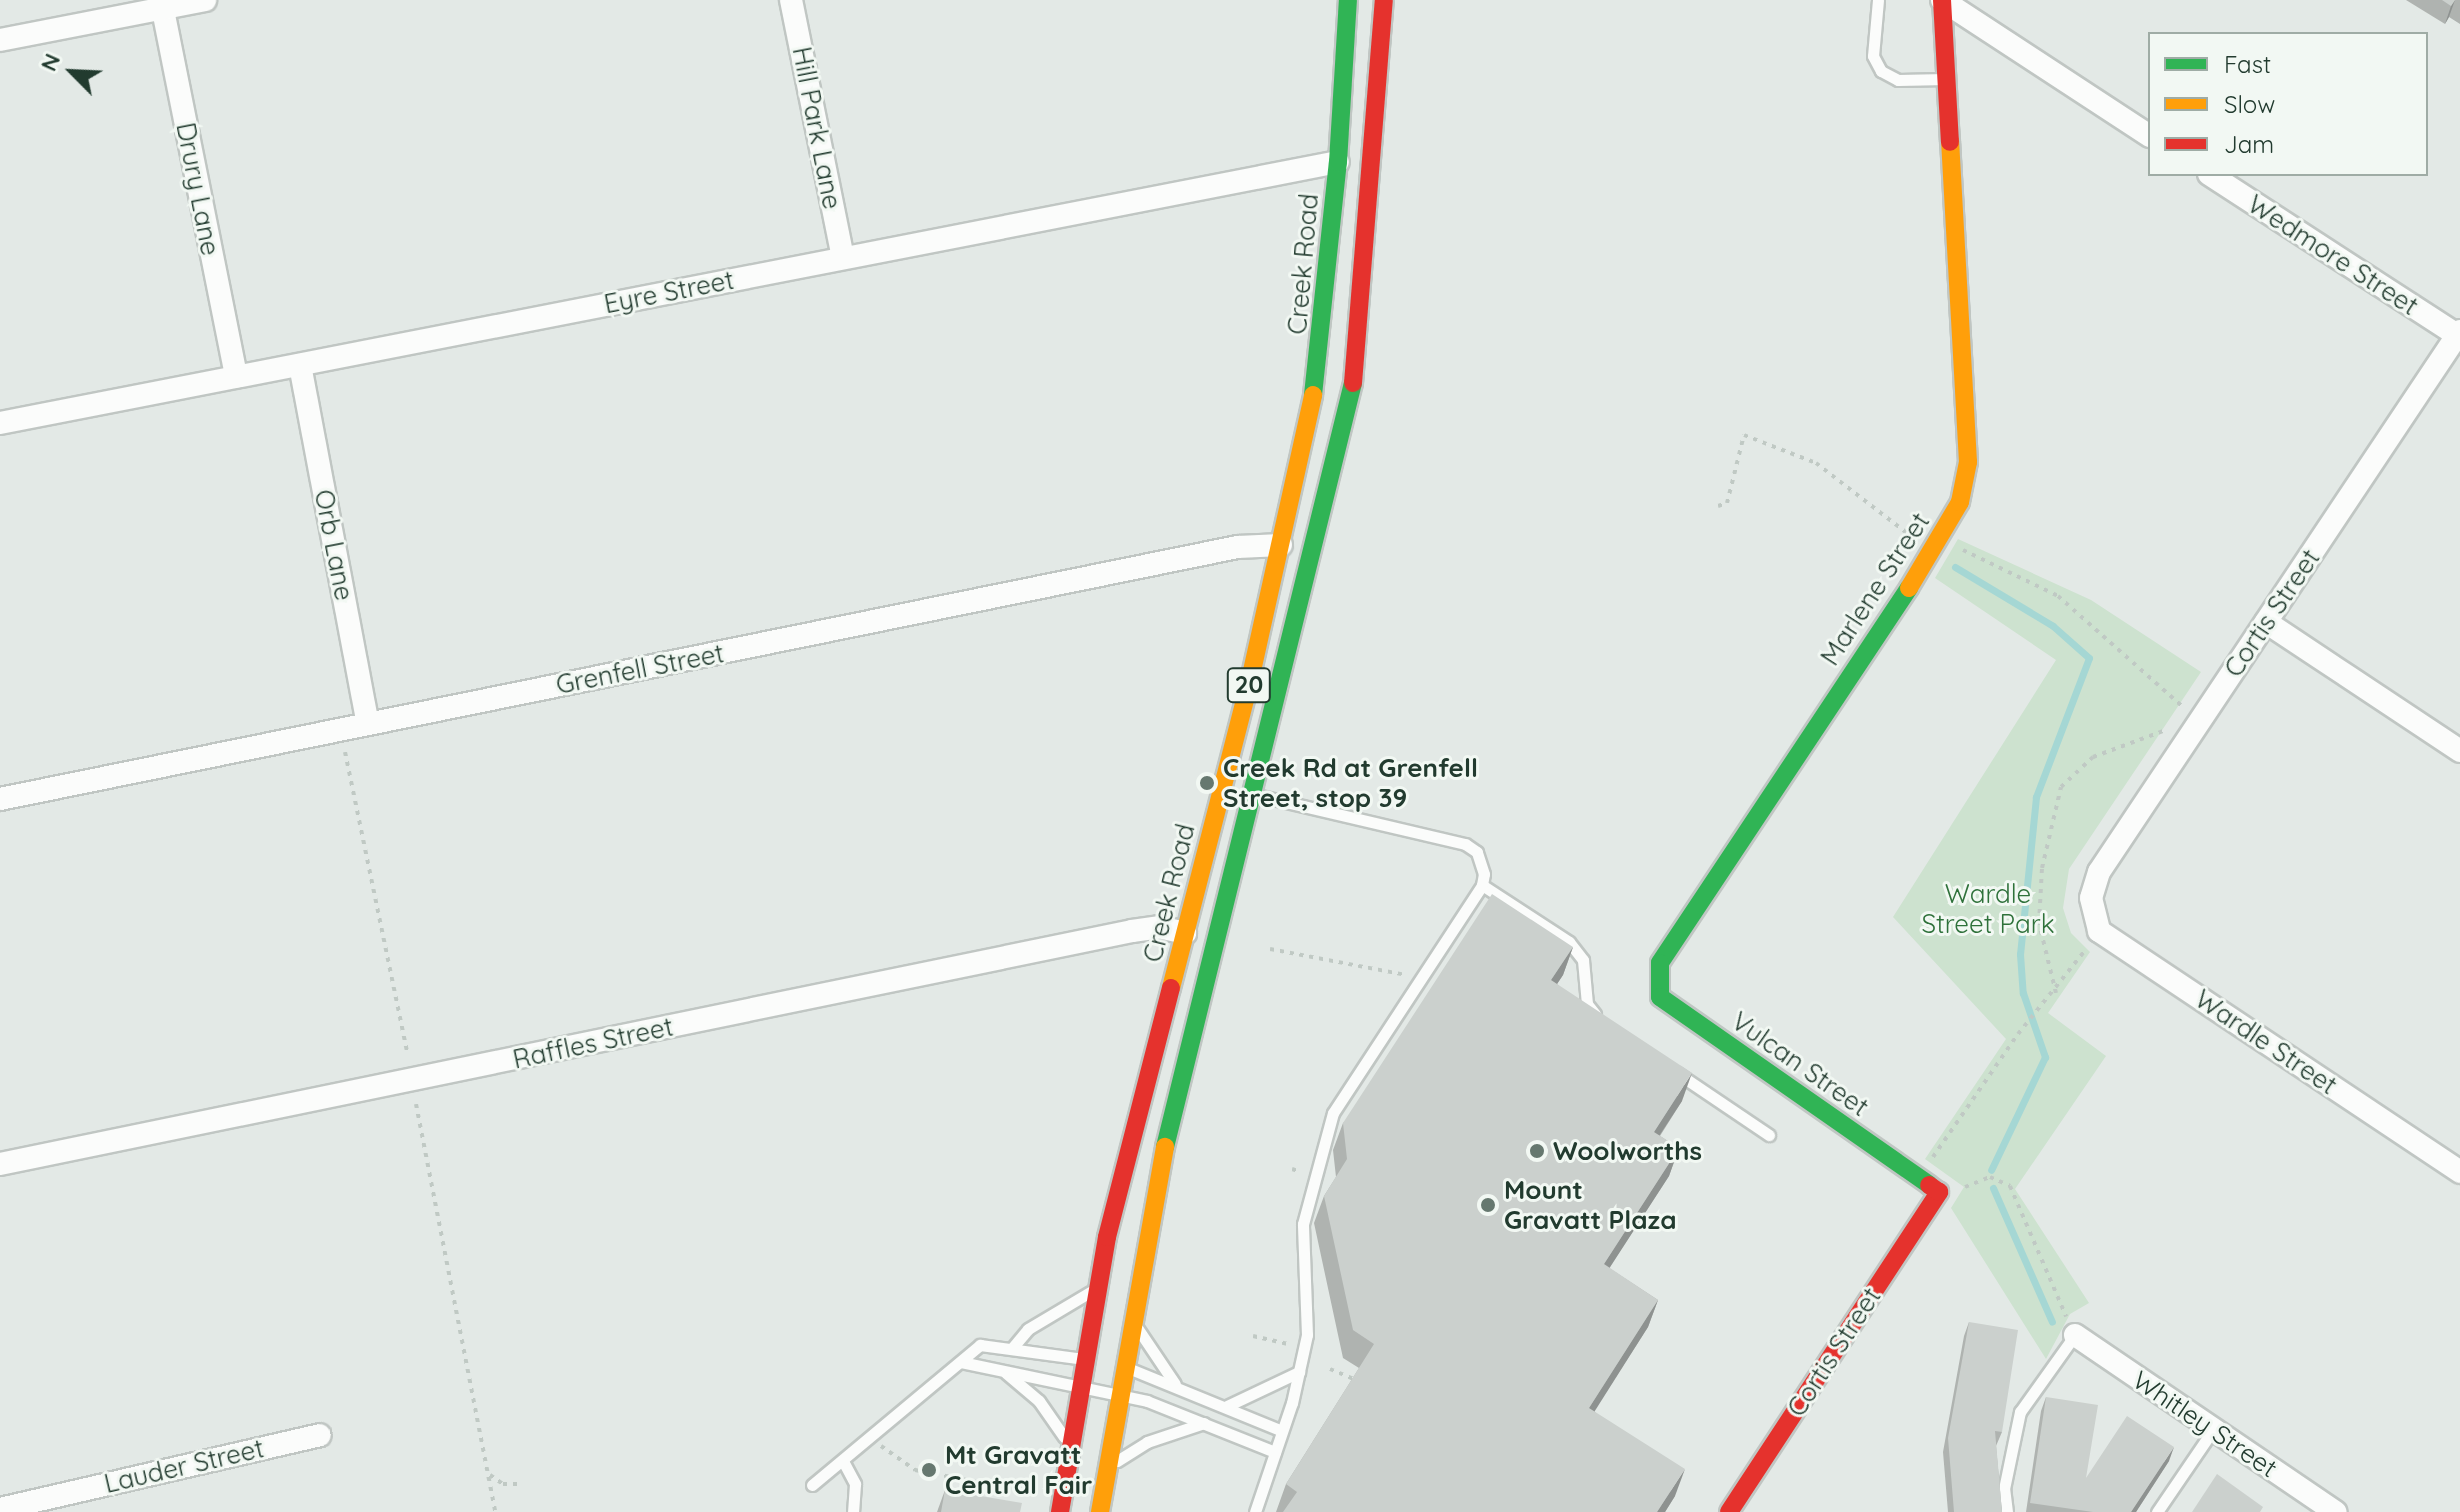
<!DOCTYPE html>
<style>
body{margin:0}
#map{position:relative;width:2460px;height:1512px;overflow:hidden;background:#e3e9e6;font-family:Quicksand,sans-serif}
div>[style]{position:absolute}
.green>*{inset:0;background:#cde2cf}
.stream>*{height:7px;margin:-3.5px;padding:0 3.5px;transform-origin:3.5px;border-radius:3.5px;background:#a5d7d4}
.path>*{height:4px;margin-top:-2px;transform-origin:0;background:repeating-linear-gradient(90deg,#c0c9c4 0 4px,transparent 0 10px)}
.roads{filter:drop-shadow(2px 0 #c0c6c3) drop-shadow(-2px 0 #c0c6c3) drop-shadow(0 2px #c0c6c3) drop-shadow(0 -2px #c0c6c3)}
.lane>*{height:11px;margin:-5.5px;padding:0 5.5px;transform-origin:5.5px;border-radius:5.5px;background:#fbfcfb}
.street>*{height:22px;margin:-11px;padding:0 11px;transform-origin:11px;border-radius:11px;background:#fbfcfb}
.fast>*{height:18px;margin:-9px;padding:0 9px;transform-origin:9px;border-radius:9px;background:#30b455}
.slow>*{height:18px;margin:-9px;padding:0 9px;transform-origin:9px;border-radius:9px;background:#ff9f0a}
.jam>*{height:18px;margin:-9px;padding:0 9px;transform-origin:9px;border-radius:9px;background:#e5322d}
.wall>*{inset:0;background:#afb3b0}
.shaded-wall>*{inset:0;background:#8e9290}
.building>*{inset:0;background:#cbd0cd}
.dots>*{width:22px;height:22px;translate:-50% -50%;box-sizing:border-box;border:4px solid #f2f8f3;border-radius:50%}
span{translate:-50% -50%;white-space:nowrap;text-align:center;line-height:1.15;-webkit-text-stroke:6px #f2f8f3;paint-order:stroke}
.shield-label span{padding:2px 6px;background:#f2f8f3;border:2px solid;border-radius:6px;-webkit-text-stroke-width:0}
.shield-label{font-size:24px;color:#223b2f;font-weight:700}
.street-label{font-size:26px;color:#223b2f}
.poi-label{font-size:26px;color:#223b2f;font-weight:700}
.left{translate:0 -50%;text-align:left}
.park-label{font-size:26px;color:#2e713a}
.legend{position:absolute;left:2148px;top:32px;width:280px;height:144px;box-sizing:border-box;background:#f2f8f3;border:2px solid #9faca5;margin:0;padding:10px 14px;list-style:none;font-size:24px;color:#223b2f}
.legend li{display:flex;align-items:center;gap:16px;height:40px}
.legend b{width:40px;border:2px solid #9faca5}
.north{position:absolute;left:32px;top:32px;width:80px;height:80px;-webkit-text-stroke:6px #f2f8f3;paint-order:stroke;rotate:294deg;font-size:22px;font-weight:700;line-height:32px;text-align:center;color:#223b2f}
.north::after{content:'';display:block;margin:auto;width:28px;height:36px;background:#223b2f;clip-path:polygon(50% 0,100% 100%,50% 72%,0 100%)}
</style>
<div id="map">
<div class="green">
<div style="clip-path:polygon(1958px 539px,2091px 600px,2201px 672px,2069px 869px,2063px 908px,2071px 933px,2090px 952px,2048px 1013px,2106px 1056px,2015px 1189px,2089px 1303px,2070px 1314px,2046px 1359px,1951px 1208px,1964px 1187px,1925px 1159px,2006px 1039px,1893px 917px,2056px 660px,1935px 578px)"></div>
</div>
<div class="stream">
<div style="left:1955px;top:567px;width:114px;rotate:31deg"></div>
<div style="left:2053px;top:626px;width:48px;rotate:41.6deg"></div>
<div style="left:2089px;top:658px;width:149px;rotate:110.9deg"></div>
<div style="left:2036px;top:797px;width:158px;rotate:95.8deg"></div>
<div style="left:2020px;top:954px;width:39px;rotate:86deg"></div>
<div style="left:2023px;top:993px;width:68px;rotate:71deg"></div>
<div style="left:2045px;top:1057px;width:125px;rotate:115.5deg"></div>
<div style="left:1993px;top:1188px;width:146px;rotate:66.2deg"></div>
</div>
<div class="path">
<div style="left:1718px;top:506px;width:9px;rotate:-18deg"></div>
<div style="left:1727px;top:503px;width:70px;rotate:-76deg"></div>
<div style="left:1744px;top:435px;width:77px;rotate:21.3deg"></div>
<div style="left:1816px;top:463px;width:121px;rotate:37.6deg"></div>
<div style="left:1963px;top:550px;width:106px;rotate:25.8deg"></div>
<div style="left:2058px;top:596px;width:166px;rotate:41.6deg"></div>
<div style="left:345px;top:752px;width:305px;rotate:78.3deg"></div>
<div style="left:1270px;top:949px;width:138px;rotate:10.8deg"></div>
<div style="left:2056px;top:993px;width:72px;rotate:-103.7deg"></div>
<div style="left:2039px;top:923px;width:55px;rotate:-86.9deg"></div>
<div style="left:2042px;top:868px;width:83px;rotate:-76.8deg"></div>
<div style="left:2061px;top:787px;width:44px;rotate:-43.2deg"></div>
<div style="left:2093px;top:757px;width:78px;rotate:-20.3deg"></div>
<div style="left:416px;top:1104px;width:416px;rotate:79deg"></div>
<div style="left:1933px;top:1157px;width:150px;rotate:-55.4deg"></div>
<div style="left:2018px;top:1034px;width:109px;rotate:-51.3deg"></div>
<div style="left:1292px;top:1169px;width:9px;rotate:18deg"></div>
<div style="left:1965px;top:1187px;width:27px;rotate:-22deg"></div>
<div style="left:1990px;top:1177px;width:22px;rotate:24deg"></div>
<div style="left:2010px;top:1186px;width:142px;rotate:66.7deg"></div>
<div style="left:1253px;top:1336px;width:37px;rotate:13deg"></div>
<div style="left:1330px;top:1369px;width:28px;rotate:23deg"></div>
<div style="left:881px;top:1446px;width:42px;rotate:35.2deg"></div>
<div style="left:915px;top:1470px;width:120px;rotate:11deg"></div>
<div style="left:490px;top:1475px;width:16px;rotate:35deg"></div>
<div style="left:503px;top:1484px;width:17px"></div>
</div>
<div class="roads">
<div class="lane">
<div style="left:1878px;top:0;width:56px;rotate:95.1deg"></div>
<div style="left:1873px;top:56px;width:17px;rotate:62deg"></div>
<div style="left:1881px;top:71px;width:19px;rotate:28deg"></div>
<div style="left:1898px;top:80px;width:48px;rotate:-1.2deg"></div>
<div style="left:1482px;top:885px;width:104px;rotate:33.2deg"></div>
<div style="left:1569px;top:942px;width:23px;rotate:52deg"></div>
<div style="left:1583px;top:960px;width:44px;rotate:84.8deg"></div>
<div style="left:1587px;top:1004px;width:13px;rotate:51deg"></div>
<div style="left:1677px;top:1073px;width:111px;rotate:34deg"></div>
<div style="left:1138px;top:1329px;width:66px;rotate:56.1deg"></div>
<div style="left:1013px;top:1347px;width:23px;rotate:-50deg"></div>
<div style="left:1028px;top:1329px;width:72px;rotate:-30.8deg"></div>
<div style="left:961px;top:1362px;width:190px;rotate:11.8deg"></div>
<div style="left:1147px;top:1401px;width:138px;rotate:21.7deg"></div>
<div style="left:1128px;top:1368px;width:166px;rotate:22.2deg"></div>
<div style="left:1006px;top:1373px;width:43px;rotate:40.3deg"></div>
<div style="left:1039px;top:1401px;width:44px;rotate:55.2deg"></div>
<div style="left:1227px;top:1406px;width:80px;rotate:-25.3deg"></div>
<div style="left:843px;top:1461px;width:26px;rotate:62deg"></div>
<div style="left:855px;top:1484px;width:28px;rotate:94deg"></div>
<div style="left:1117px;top:1461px;width:36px;rotate:-32deg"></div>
<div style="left:1147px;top:1442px;width:60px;rotate:-18.4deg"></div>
<div style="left:812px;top:1485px;width:219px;rotate:-39.8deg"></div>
<div style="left:980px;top:1345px;width:104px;rotate:7.7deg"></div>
<div style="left:1255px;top:1512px;width:115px;rotate:-71.3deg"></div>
<div style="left:1292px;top:1403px;width:70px;rotate:-77.6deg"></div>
<div style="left:1307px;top:1335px;width:111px;rotate:-92.1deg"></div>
<div style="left:1303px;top:1224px;width:115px;rotate:-74.9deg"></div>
<div style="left:1333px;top:1113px;width:272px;rotate:-56.8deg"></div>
<div style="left:1482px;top:885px;width:11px;rotate:-80deg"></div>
<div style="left:1484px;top:874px;width:23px;rotate:-108deg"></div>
<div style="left:1477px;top:852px;width:14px;rotate:-146deg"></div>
<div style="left:1465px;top:844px;width:215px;rotate:-166.8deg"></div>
<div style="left:2007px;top:1512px;width:23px;rotate:-97deg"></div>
<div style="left:2004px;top:1489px;width:79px;rotate:-78.3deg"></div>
<div style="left:2020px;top:1412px;width:95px;rotate:-54.5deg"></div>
<div style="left:2157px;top:1512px;width:99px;rotate:-55.7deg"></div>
</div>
<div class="street">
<div style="left:161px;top:0;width:384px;rotate:78.7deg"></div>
<div style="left:791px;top:0;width:262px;rotate:78.6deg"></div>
<div style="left:1942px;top:0;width:249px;rotate:33.2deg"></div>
<div style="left:0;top:40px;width:209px;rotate:-11deg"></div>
<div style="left:2209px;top:174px;width:299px;rotate:33deg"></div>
<div style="left:2460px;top:331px;width:650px;rotate:123.71deg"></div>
<div style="left:2099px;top:872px;width:27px;rotate:107deg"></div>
<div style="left:2091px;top:898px;width:34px;rotate:76deg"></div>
<div style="left:2099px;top:931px;width:434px;rotate:33.7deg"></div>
<div style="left:300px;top:365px;width:365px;rotate:79.3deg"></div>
<div style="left:0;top:423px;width:1363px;rotate:-11.04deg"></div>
<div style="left:2266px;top:622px;width:233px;rotate:33.6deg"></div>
<div style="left:0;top:799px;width:1263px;rotate:-11.51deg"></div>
<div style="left:1238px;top:547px;width:43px;rotate:-2.7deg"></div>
<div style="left:0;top:1164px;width:1156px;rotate:-11.63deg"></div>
<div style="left:1132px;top:931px;width:27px;rotate:-8deg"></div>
<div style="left:1159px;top:927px;width:27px;rotate:13deg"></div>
<div style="left:2075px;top:1335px;width:315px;rotate:34.2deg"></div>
<div style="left:0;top:1509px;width:328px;rotate:-13deg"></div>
</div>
<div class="fast">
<div style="left:1313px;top:395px;width:234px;rotate:-83.9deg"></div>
<div style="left:1338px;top:162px;width:162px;rotate:-86.5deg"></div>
<div style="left:1909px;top:588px;width:450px;rotate:123.6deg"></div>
<div style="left:1660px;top:963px;width:34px;rotate:90deg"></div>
<div style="left:1660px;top:997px;width:328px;rotate:34.9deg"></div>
<div style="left:1165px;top:1147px;width:787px;rotate:-76.18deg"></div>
</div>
<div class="slow">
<div style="left:1909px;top:588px;width:100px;rotate:-59.3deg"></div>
<div style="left:1960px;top:502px;width:41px;rotate:-78.7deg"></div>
<div style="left:1968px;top:462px;width:321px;rotate:-93.2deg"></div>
<div style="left:1171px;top:988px;width:309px;rotate:-75.6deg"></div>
<div style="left:1248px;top:689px;width:301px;rotate:-77.5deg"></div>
<div style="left:1100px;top:1512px;width:371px;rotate:-79.9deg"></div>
</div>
<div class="jam">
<div style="left:1942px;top:0;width:142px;rotate:86.8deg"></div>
<div style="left:1353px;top:383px;width:384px;rotate:-85.4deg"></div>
<div style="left:1060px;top:1512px;width:279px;rotate:-80.3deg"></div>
<div style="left:1107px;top:1237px;width:257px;rotate:-75.6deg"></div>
<div style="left:1729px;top:1512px;width:383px;rotate:-56.7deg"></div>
<div style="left:1939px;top:1192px;width:12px;rotate:-145deg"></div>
</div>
</div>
<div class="wall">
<div style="clip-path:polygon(2406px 0,2460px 0,2460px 24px,2449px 17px,2445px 24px)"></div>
<div style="clip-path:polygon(1573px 947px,1563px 975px,1557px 984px,1682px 1101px,1660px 1136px,1679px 1148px,1669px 1176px,1609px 1268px,1658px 1300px,1648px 1327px,1594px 1411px,1675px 1496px,1665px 1512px,1276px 1512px,1286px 1484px,1359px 1368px,1343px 1358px,1314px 1223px,1324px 1196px,1336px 1177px,1333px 1150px,1343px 1123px)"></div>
<div style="clip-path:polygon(1969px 1322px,2002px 1432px,1996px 1446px,2002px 1512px,1948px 1512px,1943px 1452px,1964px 1336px)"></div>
<div style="clip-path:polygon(2046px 1397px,2086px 1478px,2169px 1461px,2136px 1512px,2026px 1512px,2041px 1411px)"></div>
<div style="clip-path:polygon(945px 1490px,1020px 1512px,937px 1512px)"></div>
</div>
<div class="shaded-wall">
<div style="clip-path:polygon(2455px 0,2449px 17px,2445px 24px,2451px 6px)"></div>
<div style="clip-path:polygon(1573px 947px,1563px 975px,1541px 1008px,1551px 980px)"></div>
<div style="clip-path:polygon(1692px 1073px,1682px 1101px,1644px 1159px,1654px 1132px)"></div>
<div style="clip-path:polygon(1679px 1148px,1669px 1176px,1594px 1292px,1604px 1264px)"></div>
<div style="clip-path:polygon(1658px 1300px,1648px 1327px,1579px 1436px,1589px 1408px)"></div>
<div style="clip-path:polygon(2174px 1447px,2169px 1461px,2136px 1512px,2131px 1512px)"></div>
<div style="clip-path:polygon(1685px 1469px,1675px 1496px,1665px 1512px,1657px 1512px)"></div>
</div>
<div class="building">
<div style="clip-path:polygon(2442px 0,2455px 0,2451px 6px)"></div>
<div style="clip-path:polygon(1492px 894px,1573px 947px,1551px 980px,1692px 1073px,1654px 1132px,1679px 1148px,1604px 1264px,1658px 1300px,1589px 1408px,1685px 1469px,1657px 1512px,1283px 1512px,1297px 1492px,1286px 1484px,1374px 1344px,1353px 1330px,1324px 1196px,1347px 1159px,1343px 1123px)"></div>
<div style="clip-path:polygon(1969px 1322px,2018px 1330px,2002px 1432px,1995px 1431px,2002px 1512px,1954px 1512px,1948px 1438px)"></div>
<div style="clip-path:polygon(2046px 1397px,2098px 1405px,2086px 1478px,2127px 1416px,2174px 1447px,2131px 1512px,2093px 1512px,2030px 1503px)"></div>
<div style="clip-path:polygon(2217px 1474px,2263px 1507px,2260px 1512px,2192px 1512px)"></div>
<div style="clip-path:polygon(945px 1490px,1022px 1503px,1020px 1512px,941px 1512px)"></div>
</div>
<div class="dots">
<div style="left:1207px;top:783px;background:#66786f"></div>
<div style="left:1537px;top:1151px;background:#66786f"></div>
<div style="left:1488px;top:1205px;background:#66786f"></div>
<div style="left:929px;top:1470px;background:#66786f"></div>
</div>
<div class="shield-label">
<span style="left:1249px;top:685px">20</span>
</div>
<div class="street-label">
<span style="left:817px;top:128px;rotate:79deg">Hill Park Lane</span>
<span style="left:198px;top:189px;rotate:79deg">Drury Lane</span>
<span style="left:2333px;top:255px;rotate:33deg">Wedmore Street</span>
<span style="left:1303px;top:264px;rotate:-85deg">Creek Road</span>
<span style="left:669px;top:292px;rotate:-11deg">Eyre Street</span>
<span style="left:334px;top:545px;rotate:79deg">Orb Lane</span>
<span style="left:1875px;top:589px;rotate:-57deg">Marlene Street</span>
<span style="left:2272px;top:613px;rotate:-56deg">Cortis Street</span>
<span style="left:640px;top:669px;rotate:-11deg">Grenfell Street</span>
<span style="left:1169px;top:893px;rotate:-76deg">Creek Road</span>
<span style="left:2266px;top:1042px;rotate:34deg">Wardle Street</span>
<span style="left:593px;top:1043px;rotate:-12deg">Raffles Street</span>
<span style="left:1800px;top:1064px;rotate:35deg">Vulcan Street</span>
<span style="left:1834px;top:1352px;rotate:-57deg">Cortis Street</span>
<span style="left:2205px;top:1424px;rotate:34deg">Whitley Street</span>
<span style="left:184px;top:1466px;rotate:-13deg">Lauder Street</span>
</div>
<div class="poi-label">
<span class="left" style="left:1223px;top:783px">Creek Rd at Grenfell<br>Street, stop 39</span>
<span class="left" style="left:1553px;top:1151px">Woolworths</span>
<span class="left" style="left:1504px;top:1205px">Mount<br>Gravatt Plaza</span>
<span class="left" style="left:945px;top:1470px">Mt Gravatt<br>Central Fair</span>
</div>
<div class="park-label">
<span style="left:1988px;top:909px">Wardle<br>Street Park</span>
</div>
<ul class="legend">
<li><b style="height:10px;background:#30b455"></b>Fast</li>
<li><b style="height:10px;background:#ff9f0a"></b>Slow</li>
<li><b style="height:10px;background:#e5322d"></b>Jam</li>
</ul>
<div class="north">N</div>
</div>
